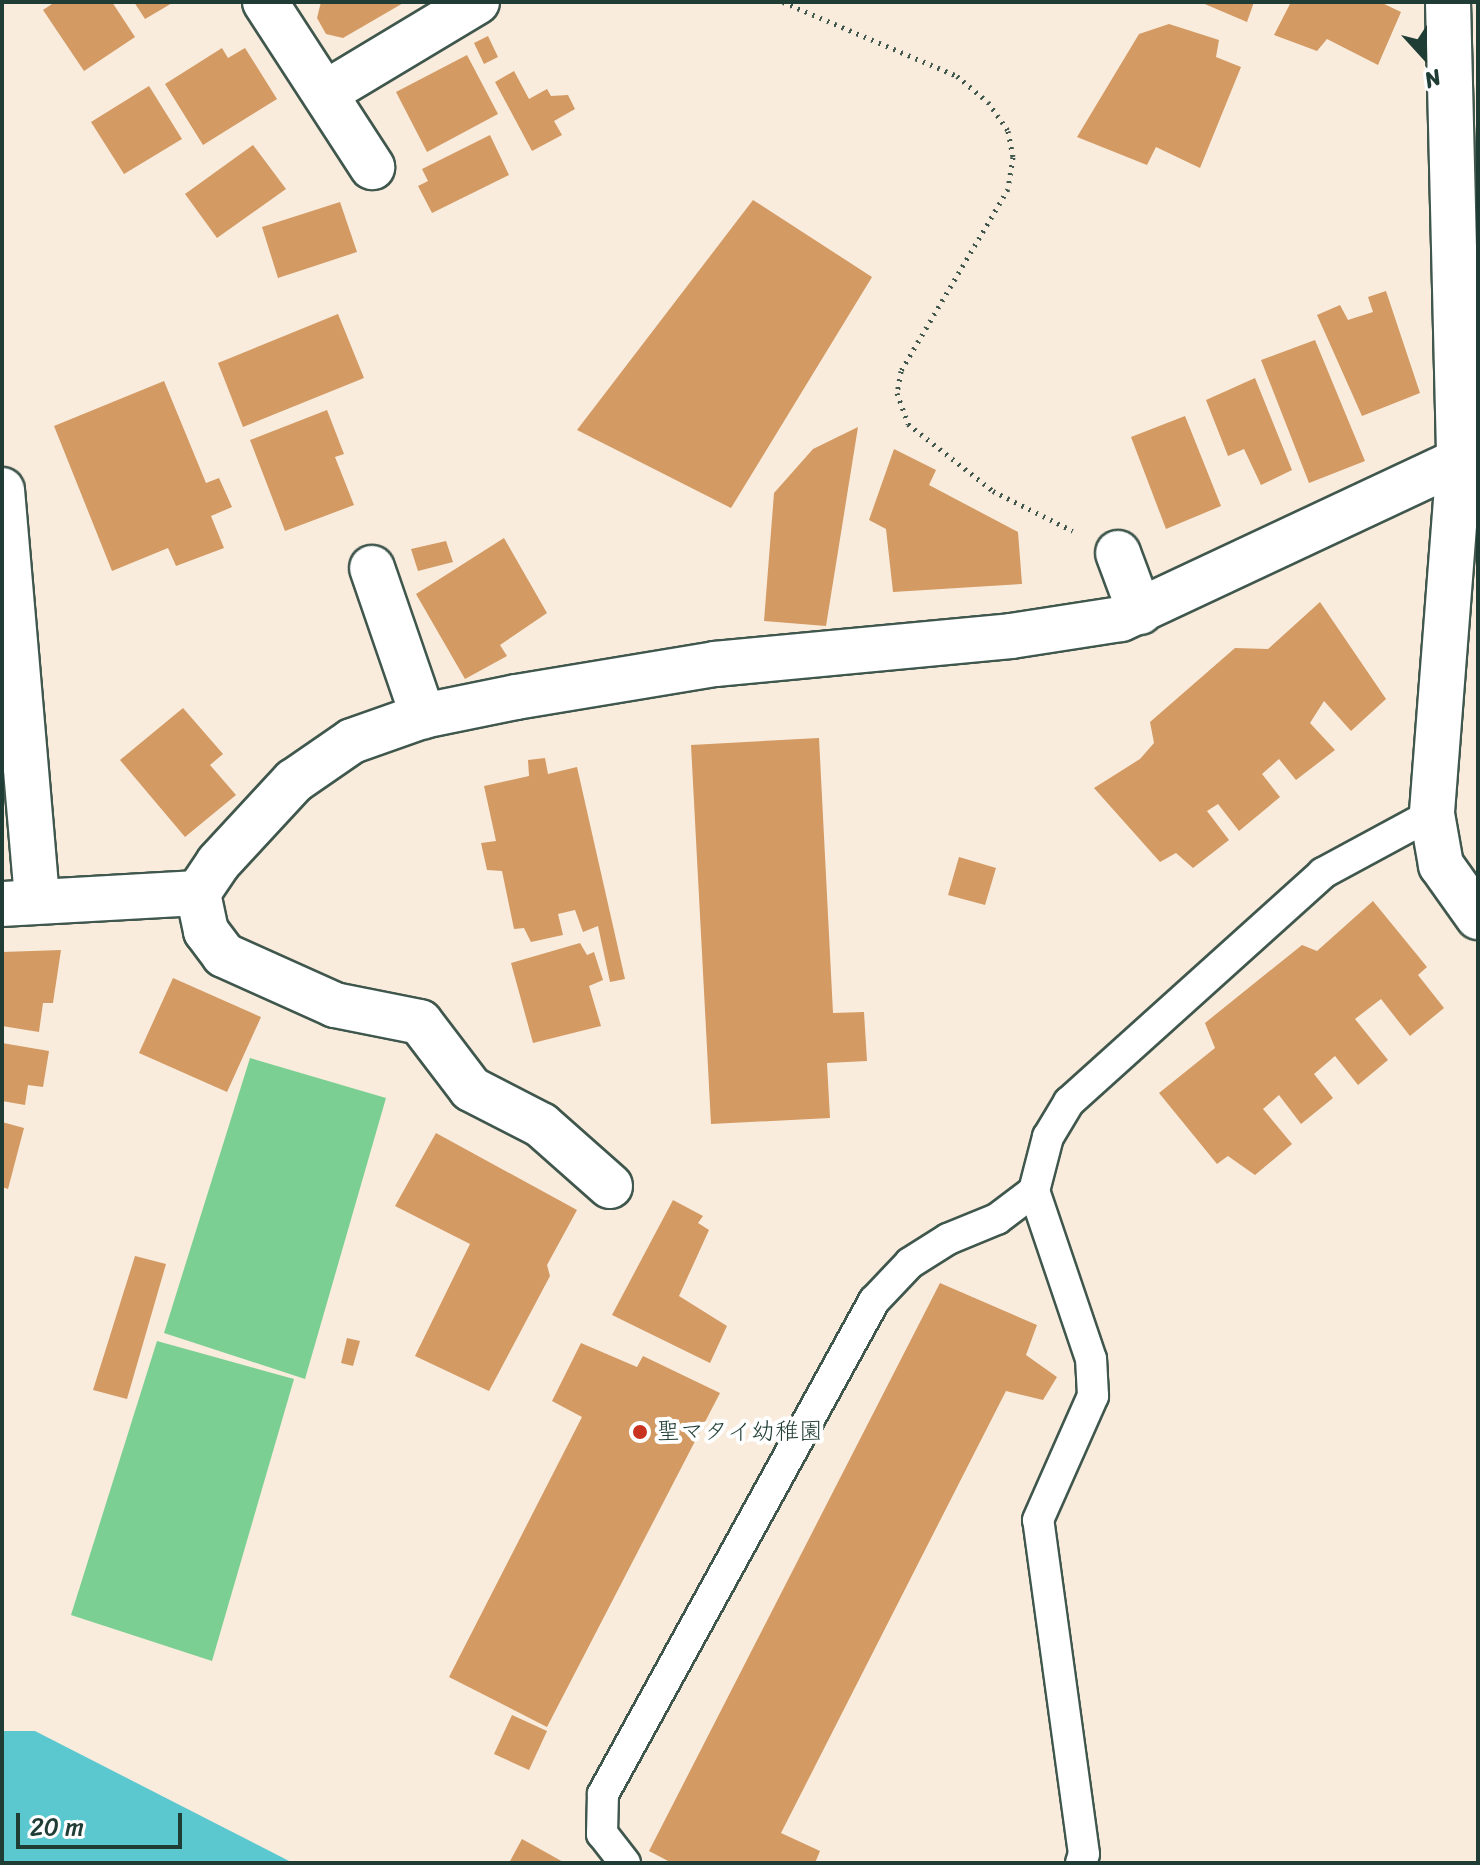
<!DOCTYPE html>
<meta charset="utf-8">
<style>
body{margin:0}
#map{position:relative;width:1480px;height:1865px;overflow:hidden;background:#f9ecdd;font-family:Sriracha,"Klee One",sans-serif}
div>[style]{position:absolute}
.green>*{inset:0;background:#7ccf92}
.water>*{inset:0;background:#5bc8d0}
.building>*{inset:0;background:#d39a63}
.path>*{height:5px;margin-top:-2.5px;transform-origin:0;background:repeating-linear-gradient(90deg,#40574d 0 2px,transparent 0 8px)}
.roads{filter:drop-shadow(2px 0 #40574d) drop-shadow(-2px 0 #40574d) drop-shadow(0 2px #40574d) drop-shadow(0 -2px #40574d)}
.service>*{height:30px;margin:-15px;padding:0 15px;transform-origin:15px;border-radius:15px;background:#fff}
.minor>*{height:44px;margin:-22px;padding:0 22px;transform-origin:22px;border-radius:22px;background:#fff}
.dots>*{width:22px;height:22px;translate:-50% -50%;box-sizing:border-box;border:4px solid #fff;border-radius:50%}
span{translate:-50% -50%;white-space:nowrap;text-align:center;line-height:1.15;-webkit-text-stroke:8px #fff;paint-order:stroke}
.poi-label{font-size:24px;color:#1f3d34}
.left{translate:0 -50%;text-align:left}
.frame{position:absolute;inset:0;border:4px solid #1f3d34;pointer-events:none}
.north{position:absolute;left:1384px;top:16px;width:80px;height:80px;-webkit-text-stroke:6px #fff;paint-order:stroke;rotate:159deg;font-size:22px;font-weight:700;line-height:32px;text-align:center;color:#1f3d34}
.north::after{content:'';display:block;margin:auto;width:28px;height:36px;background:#1f3d34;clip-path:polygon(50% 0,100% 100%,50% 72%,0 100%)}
.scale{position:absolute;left:16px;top:1813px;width:166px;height:36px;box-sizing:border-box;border:4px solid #1f3d34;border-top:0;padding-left:10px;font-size:24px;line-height:28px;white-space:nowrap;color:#1f3d34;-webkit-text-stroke:6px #fff;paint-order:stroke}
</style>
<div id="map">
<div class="green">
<div style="clip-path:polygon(250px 1058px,386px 1098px,305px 1379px,164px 1333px)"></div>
<div style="clip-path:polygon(157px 1341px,294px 1379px,212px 1661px,71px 1615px)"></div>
</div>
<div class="water">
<div style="clip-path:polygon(2px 1731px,35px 1731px,293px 1863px,2px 1863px)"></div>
</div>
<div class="building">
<div style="clip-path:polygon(55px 2px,112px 2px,135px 37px,84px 71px,43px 10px)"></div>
<div style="clip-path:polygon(134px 2px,174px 2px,145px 19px)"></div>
<div style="clip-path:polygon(321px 2px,405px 2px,343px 38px,326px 34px,317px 18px)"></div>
<div style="clip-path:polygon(1200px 2px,1254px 2px,1247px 22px)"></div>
<div style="clip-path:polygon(1291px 2px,1380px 2px,1401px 12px,1378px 65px,1327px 39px,1317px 51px,1274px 35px)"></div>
<div style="clip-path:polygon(1169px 24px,1219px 40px,1216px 57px,1241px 67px,1200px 168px,1156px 147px,1147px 165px,1077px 137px,1139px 34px)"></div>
<div style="clip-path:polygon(488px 36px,498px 57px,484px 64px,474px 43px)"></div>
<div style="clip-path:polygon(222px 48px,228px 58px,245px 48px,277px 99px,203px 145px,165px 84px)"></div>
<div style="clip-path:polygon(467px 55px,498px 114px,427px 152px,396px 92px)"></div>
<div style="clip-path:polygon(514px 71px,529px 99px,547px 89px,551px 96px,568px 95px,575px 109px,554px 121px,562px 135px,532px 151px,495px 82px)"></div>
<div style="clip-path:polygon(149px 86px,182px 139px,124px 174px,91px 122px)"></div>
<div style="clip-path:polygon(490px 135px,509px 175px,432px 213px,418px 186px,428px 181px,422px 169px)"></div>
<div style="clip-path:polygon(253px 145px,286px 189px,217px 238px,185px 194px)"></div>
<div style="clip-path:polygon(753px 200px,872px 277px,731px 508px,577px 430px)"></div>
<div style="clip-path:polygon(340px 202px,357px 252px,278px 278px,262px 227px)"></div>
<div style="clip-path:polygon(1386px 291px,1420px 393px,1362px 416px,1317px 315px,1340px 305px,1348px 320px,1373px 312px,1368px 297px)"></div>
<div style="clip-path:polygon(338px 314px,364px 378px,243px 427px,218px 363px)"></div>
<div style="clip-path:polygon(1315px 340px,1365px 461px,1309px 483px,1261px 360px)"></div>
<div style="clip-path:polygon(1255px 378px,1292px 470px,1261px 485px,1244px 449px,1228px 456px,1206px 400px)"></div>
<div style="clip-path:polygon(164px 381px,206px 483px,219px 478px,232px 507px,211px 516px,224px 548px,176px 566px,168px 548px,112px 571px,54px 426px)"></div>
<div style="clip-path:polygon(327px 410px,344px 454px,335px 457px,354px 505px,285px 531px,250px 440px)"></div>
<div style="clip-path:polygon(1185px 416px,1221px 506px,1166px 529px,1131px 437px)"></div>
<div style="clip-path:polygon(858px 427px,826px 626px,764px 621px,774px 493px,813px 449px)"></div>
<div style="clip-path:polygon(894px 449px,936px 470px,929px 485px,1018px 532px,1022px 584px,893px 592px,886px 529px,869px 520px)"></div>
<div style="clip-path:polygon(504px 538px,547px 613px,500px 645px,507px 656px,465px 679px,416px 594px)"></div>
<div style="clip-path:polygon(446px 541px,453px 562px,418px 571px,411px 549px)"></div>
<div style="clip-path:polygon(1320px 602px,1386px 699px,1351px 731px,1324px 701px,1310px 723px,1335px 750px,1296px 780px,1279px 759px,1262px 774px,1280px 797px,1239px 831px,1218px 804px,1207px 811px,1229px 840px,1193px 868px,1176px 853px,1160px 862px,1094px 788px,1140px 759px,1154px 743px,1150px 722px,1235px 648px,1268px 649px)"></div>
<div style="clip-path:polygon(183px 708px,223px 754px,210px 765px,236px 795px,185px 837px,120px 760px)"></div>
<div style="clip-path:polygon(819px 738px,833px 1013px,864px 1012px,867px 1061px,827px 1063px,830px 1118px,711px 1124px,691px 745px)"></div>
<div style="clip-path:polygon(545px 758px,548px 774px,577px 767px,625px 979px,610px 982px,598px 926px,583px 932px,575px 910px,558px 914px,563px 935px,531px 942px,524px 928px,514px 929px,502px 871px,487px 870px,481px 843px,496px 841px,484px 786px,529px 776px,528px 760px)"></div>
<div style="clip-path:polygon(959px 857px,996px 868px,985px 905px,948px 895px)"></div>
<div style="clip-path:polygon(1373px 901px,1427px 967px,1418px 975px,1444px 1008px,1410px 1036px,1381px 999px,1355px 1019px,1388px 1060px,1358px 1085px,1335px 1056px,1314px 1074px,1333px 1098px,1301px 1124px,1279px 1095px,1263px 1109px,1292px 1144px,1255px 1175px,1228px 1156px,1217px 1164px,1159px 1093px,1215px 1048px,1205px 1023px,1302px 945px,1317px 951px)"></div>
<div style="clip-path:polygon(580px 943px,587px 955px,594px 952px,603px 980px,589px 986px,601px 1026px,533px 1043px,511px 963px)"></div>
<div style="clip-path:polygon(61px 950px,53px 1003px,43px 1003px,39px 1032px,2px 1026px,2px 952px)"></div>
<div style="clip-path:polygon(173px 978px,261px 1017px,227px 1092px,139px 1053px)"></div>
<div style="clip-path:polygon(2px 1043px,49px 1051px,43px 1087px,28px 1085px,25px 1105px,2px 1101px)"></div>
<div style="clip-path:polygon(2px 1122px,24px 1128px,8px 1189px,2px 1187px)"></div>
<div style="clip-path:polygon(436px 1133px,577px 1210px,547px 1265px,550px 1276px,489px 1391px,415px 1356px,470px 1244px,395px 1206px)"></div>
<div style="clip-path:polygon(673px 1200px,703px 1216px,698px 1223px,709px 1230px,679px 1296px,727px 1326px,710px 1363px,612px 1315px)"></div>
<div style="clip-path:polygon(135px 1256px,166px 1264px,127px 1399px,93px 1390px)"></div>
<div style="clip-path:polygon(940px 1283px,1037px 1325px,1026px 1355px,1057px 1377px,1043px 1400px,1006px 1391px,781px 1833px,820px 1851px,815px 1863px,672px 1863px,649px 1851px)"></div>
<div style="clip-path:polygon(347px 1338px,360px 1341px,353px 1366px,341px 1363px)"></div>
<div style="clip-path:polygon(581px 1343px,637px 1367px,643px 1356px,720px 1393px,547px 1727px,449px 1677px,582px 1417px,552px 1401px)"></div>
<div style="clip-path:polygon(512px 1715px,547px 1731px,529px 1770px,494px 1754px)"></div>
<div style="clip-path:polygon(522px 1839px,565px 1863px,509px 1863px)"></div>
</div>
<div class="path">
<div style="left:783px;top:2px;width:189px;rotate:23deg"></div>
<div style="left:957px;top:76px;width:40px;rotate:40deg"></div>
<div style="left:988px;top:102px;width:35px;rotate:55deg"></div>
<div style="left:1008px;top:131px;width:26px;rotate:79deg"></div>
<div style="left:1013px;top:157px;width:32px;rotate:99deg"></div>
<div style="left:1008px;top:189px;width:211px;rotate:120.5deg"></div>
<div style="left:901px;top:371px;width:22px;rotate:100deg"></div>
<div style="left:897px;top:393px;width:33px;rotate:70deg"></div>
<div style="left:908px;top:424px;width:108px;rotate:38.2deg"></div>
<div style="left:993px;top:491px;width:89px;rotate:26.6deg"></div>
</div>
<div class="roads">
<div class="service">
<div style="left:625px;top:1863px;width:37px;rotate:-128deg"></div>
<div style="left:602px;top:1834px;width:40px;rotate:-88.6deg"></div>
<div style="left:603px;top:1794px;width:563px;rotate:-61.2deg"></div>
<div style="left:874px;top:1301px;width:52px;rotate:-46.5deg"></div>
<div style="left:910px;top:1263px;width:45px;rotate:-32.3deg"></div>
<div style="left:948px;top:1239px;width:53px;rotate:-22.2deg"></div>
<div style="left:997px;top:1219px;width:46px;rotate:-37.1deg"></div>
<div style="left:1081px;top:1863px;width:9px;rotate:-72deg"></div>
<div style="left:1084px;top:1854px;width:337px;rotate:-97.8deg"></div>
<div style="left:1038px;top:1520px;width:136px;rotate:-66.1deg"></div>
<div style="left:1093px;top:1396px;width:37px;rotate:-93deg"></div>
<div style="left:1091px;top:1359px;width:177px;rotate:-108.7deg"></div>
<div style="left:1034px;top:1191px;width:56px;rotate:-75.5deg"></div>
<div style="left:1048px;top:1137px;width:41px;rotate:-59deg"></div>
<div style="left:1069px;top:1102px;width:342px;rotate:-42deg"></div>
<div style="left:1323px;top:873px;width:124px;rotate:-28.4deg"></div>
</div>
<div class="minor">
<div style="left:265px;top:2px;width:197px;rotate:57deg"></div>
<div style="left:1448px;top:2px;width:459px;rotate:88.6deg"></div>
<div style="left:1459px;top:461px;width:354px;rotate:94.4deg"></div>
<div style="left:1432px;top:814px;width:52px;rotate:80deg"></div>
<div style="left:1441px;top:865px;width:64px;rotate:54.6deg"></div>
<div style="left:327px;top:92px;width:175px;rotate:-31deg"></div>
<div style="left:2px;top:490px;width:411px;rotate:85.1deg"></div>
<div style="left:1118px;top:553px;width:63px;rotate:69.6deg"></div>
<div style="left:372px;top:568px;width:157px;rotate:71deg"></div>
<div style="left:2px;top:904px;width:196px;rotate:-3.2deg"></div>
<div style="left:610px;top:1186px;width:92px;rotate:-138.5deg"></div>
<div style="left:541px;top:1125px;width:79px;rotate:-152.8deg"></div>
<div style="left:471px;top:1089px;width:84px;rotate:-127.3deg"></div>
<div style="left:420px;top:1022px;width:87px;rotate:-168.7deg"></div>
<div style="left:335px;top:1005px;width:122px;rotate:-155.8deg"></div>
<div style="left:224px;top:955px;width:30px;rotate:-127deg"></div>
<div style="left:206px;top:931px;width:39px;rotate:-102deg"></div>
<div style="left:198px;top:893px;width:36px;rotate:-56deg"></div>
<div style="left:218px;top:863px;width:112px;rotate:-47.2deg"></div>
<div style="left:294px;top:781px;width:70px;rotate:-34.6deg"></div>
<div style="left:352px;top:741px;width:75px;rotate:-19.4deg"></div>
<div style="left:423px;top:716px;width:95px;rotate:-11.5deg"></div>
<div style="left:516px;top:697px;width:202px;rotate:-9.4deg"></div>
<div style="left:715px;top:664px;width:297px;rotate:-5.4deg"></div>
<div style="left:1011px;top:636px;width:111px;rotate:-8.8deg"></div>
<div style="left:1121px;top:619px;width:373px;rotate:-25.1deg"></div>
</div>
</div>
<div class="dots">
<div style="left:640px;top:1432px;background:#c8321e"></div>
</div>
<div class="poi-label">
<span class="left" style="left:656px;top:1432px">聖マタイ幼稚園</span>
</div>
<div class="frame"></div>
<div class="north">N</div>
<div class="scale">20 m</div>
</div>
